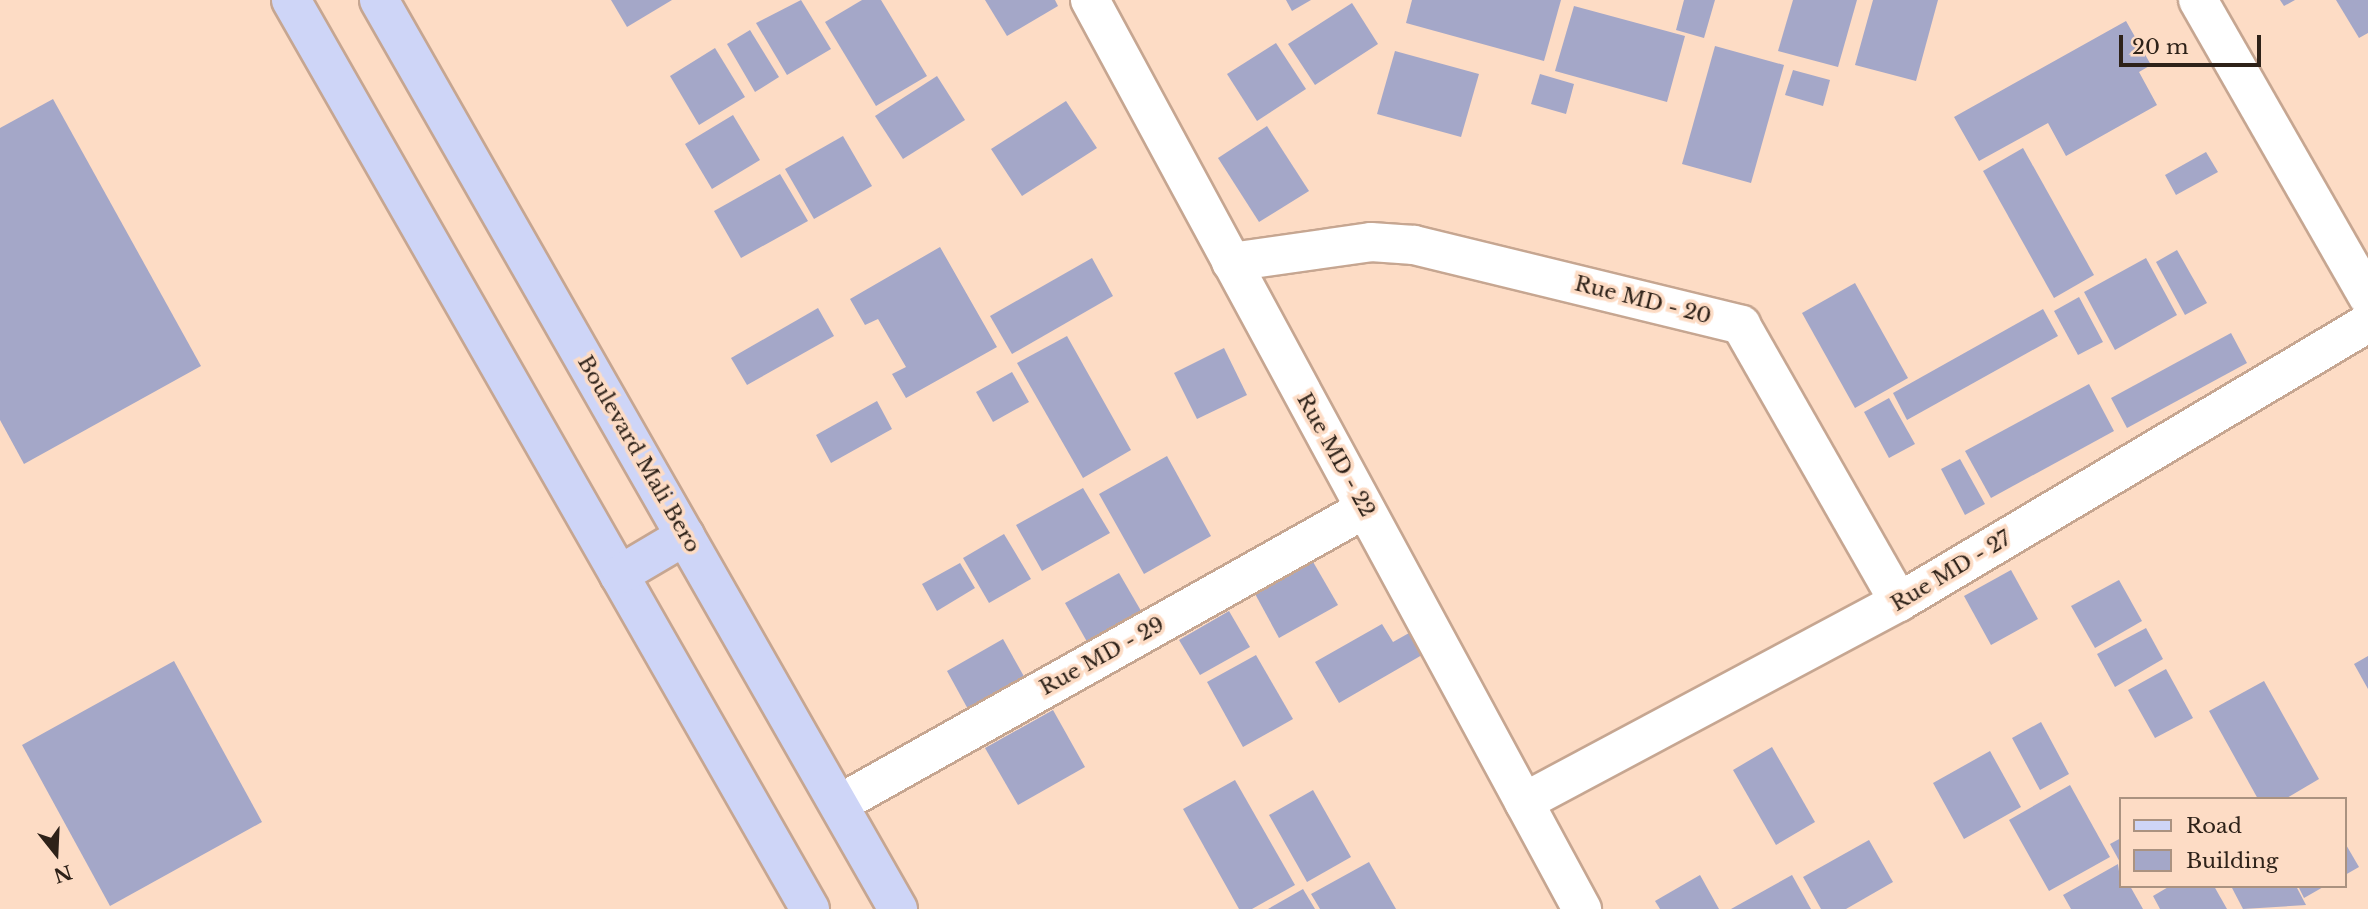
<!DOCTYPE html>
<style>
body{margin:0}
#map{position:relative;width:2368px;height:909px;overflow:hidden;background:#fddcc5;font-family:"Libre Baskerville",serif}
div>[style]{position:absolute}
.building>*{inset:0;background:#a4a7c8}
.roads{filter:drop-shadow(2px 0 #c6a691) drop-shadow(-2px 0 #c6a691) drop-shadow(0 2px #c6a691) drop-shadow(0 -2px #c6a691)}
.minor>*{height:38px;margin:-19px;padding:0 19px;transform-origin:19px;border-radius:19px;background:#fff}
.primary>*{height:38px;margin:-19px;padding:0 19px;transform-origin:19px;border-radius:19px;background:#ced5f7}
span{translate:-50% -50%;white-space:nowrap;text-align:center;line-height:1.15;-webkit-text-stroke:7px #fddcc5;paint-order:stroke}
.street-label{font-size:21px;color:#2e2219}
.legend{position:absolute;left:2119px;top:797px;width:228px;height:91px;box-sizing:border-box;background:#fddcc5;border:2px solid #aa9280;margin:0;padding:9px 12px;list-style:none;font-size:21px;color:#2e2219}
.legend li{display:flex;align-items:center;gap:14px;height:35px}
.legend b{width:35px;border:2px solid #aa9280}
.north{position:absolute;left:21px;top:818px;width:70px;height:70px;-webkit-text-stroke:5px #fddcc5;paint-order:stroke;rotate:162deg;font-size:19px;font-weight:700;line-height:28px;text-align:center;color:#2e2219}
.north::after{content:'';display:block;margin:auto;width:24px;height:32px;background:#2e2219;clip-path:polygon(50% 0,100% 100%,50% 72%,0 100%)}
.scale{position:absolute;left:2119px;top:35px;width:142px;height:32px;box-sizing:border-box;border:4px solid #2e2219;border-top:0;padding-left:9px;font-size:21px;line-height:24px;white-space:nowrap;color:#2e2219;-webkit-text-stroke:5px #fddcc5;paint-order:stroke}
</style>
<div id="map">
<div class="building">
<div style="clip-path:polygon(611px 0,672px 0,627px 27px)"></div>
<div style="clip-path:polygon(801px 0,831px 49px,787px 75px,756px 23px)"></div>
<div style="clip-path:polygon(862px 0,881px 0,927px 76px,876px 106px,825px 22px)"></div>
<div style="clip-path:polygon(985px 0,1055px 0,1058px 6px,1007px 36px)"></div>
<div style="clip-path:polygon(1286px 0,1311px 0,1292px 11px)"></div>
<div style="clip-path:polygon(1412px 0,1561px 0,1544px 61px,1406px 23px)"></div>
<div style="clip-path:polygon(1684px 0,1715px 0,1704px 38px,1676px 30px)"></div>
<div style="clip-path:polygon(1793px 0,1857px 0,1838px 67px,1778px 51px)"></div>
<div style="clip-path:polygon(1873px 0,1938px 0,1916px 81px,1855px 65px)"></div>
<div style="clip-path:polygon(2280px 0,2295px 0,2284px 6px)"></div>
<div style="clip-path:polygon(2336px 0,2368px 0,2368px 33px,2359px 38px)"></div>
<div style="clip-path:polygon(1352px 3px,1378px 44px,1315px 85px,1288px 44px)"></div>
<div style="clip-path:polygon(1574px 6px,1685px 36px,1667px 102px,1555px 71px)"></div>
<div style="clip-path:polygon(2126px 21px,2151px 65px,2139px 72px,2157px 105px,2066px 156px,2048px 123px,1979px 161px,1954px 117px)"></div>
<div style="clip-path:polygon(750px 30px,779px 77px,755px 92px,727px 44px)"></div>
<div style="clip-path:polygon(1276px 43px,1306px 89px,1257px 121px,1227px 74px)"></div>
<div style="clip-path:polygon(1715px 46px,1784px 65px,1751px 183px,1682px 164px)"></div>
<div style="clip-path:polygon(715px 48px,745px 97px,699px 125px,670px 76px)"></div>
<div style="clip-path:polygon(1395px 51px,1479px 74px,1461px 137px,1377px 114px)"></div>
<div style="clip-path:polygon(1793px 70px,1830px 80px,1823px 106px,1785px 95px)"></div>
<div style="clip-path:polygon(1540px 74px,1574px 84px,1566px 114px,1531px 104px)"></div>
<div style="clip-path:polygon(937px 76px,965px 120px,903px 159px,875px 116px)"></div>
<div style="clip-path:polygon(53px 99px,201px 366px,24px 464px,0 420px,0 128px)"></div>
<div style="clip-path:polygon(1066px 101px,1097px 148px,1022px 196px,991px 149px)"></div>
<div style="clip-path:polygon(733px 115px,760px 160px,712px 189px,685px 144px)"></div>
<div style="clip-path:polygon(1267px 126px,1309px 191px,1259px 222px,1218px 158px)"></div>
<div style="clip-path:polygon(843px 136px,872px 186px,814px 219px,785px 169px)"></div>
<div style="clip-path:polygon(2023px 148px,2094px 275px,2054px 298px,1983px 171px)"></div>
<div style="clip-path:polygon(2206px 152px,2218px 172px,2176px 195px,2165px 175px)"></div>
<div style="clip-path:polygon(780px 174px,808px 221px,741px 258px,714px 211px)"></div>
<div style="clip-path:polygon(940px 247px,997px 347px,906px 398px,892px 374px,906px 367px,878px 319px,865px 325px,850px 299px)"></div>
<div style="clip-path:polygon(2177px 250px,2207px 303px,2185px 315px,2156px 262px)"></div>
<div style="clip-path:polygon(1092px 258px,1113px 296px,1012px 354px,990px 316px)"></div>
<div style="clip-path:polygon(2146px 258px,2177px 315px,2115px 350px,2084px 292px)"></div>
<div style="clip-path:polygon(1855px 283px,1908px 378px,1855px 408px,1802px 313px)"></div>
<div style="clip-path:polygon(2079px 297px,2103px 342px,2078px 355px,2054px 311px)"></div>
<div style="clip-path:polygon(818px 308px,834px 336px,747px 385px,731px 358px)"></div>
<div style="clip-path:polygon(2043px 309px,2058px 336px,1907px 420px,1893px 393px)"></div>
<div style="clip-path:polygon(2231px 333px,2247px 363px,2127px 428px,2111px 398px)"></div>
<div style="clip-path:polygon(1067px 336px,1131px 450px,1083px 478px,1017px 363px)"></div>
<div style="clip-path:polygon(1224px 348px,1247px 395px,1197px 419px,1174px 373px)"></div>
<div style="clip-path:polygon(1012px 372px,1029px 402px,993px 422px,976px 392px)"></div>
<div style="clip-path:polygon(2089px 384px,2114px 431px,1991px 498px,1965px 451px)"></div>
<div style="clip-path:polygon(1889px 398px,1915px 444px,1889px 458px,1864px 412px)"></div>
<div style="clip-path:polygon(877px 401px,892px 429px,831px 463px,816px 435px)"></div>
<div style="clip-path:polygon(1167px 456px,1211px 536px,1144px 574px,1099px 494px)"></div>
<div style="clip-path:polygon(1960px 459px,1985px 504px,1965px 515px,1941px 469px)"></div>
<div style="clip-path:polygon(1083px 488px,1110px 533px,1042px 571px,1016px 525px)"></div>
<div style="clip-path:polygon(1004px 534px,1031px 579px,989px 603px,963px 558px)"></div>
<div style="clip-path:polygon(1312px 560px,1338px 605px,1279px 638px,1254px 592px)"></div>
<div style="clip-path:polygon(960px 563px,975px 588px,937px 611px,922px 584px)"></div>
<div style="clip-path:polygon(2011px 570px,2038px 619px,1991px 645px,1964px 596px)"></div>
<div style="clip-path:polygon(1119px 573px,1144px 616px,1090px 647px,1065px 603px)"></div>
<div style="clip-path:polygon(2119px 580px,2142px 621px,2095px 648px,2071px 606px)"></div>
<div style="clip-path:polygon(1229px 611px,1250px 647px,1200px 675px,1179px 640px)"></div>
<div style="clip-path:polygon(1382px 624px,1393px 642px,1409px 633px,1422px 655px,1339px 703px,1315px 662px)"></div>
<div style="clip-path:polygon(2146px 628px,2163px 659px,2115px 687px,2097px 654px)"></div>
<div style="clip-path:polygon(1003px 639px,1026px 680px,969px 711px,947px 671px)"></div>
<div style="clip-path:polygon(1256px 655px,1293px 719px,1243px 747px,1207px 682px)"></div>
<div style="clip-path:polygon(2368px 656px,2368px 689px,2354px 664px)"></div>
<div style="clip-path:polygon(174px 661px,262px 822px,110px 906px,22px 745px)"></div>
<div style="clip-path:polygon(2166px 669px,2193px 718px,2155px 738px,2128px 690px)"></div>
<div style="clip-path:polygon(2264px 681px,2319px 779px,2285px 799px,2258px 799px,2209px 711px)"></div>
<div style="clip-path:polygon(1053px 710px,1085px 767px,1018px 805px,985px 748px)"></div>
<div style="clip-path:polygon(2041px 722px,2069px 774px,2040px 790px,2012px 738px)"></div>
<div style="clip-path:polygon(1772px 747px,1815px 822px,1776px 845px,1733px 770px)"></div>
<div style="clip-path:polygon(1990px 751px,2021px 807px,1964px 839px,1933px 783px)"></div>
<div style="clip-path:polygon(1235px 780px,1295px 885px,1252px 909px,1239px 909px,1183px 809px)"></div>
<div style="clip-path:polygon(2070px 785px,2110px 857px,2049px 891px,2009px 820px)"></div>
<div style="clip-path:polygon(1313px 790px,1351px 857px,1307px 882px,1269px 815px)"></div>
<div style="clip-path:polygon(2121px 838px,2121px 864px,2110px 844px)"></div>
<div style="clip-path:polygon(1869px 840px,1893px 882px,1846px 909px,1821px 909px,1803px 877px)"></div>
<div style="clip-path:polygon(2345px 843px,2359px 867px,2345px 875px)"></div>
<div style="clip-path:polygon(1369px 862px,1396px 909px,1320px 909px,1311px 894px)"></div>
<div style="clip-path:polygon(2118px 864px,2121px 886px,2130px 886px,2143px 909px,2071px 909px,2063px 895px)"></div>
<div style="clip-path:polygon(1700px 875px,1719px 909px,1660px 909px,1655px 901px)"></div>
<div style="clip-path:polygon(1792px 875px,1811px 909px,1731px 909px)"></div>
<div style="clip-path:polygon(2170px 886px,2214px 886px,2227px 909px,2160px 909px,2153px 896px)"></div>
<div style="clip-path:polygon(2231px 886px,2296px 886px,2306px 905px,2243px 909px)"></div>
<div style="clip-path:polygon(2298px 886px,2325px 886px,2304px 898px)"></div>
<div style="clip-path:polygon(1303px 889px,1315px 909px,1268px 909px)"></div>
</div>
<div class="roads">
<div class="minor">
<div style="left:1090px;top:0;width:1034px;rotate:61.58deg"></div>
<div style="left:2198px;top:0;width:342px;rotate:60.2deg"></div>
<div style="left:1231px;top:262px;width:141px;rotate:-8.1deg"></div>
<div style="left:1371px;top:242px;width:43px;rotate:4deg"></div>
<div style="left:1414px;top:245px;width:337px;rotate:13.7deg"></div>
<div style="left:1741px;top:325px;width:319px;rotate:60.3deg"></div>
<div style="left:1524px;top:802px;width:425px;rotate:-28.1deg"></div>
<div style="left:1899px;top:602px;width:546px;rotate:-30.75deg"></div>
<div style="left:839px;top:804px;width:603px;rotate:-29.29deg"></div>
</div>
<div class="primary">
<div style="left:291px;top:0;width:1047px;rotate:60.28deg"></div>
<div style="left:379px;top:0;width:1047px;rotate:60.28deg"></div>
<div style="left:619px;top:575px;width:77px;rotate:-30.6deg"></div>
</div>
</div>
<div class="street-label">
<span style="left:1643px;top:300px;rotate:14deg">Rue MD - 20</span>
<span style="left:639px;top:454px;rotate:60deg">Boulevard Mali Bero</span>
<span style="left:1336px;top:455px;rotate:61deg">Rue MD - 22</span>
<span style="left:1951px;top:571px;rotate:-31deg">Rue MD - 27</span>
<span style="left:1102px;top:656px;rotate:-29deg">Rue MD - 29</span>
</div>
<ul class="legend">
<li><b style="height:9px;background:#ced5f7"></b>Road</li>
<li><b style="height:19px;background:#a4a7c8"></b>Building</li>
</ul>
<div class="north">N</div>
<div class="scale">20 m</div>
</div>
